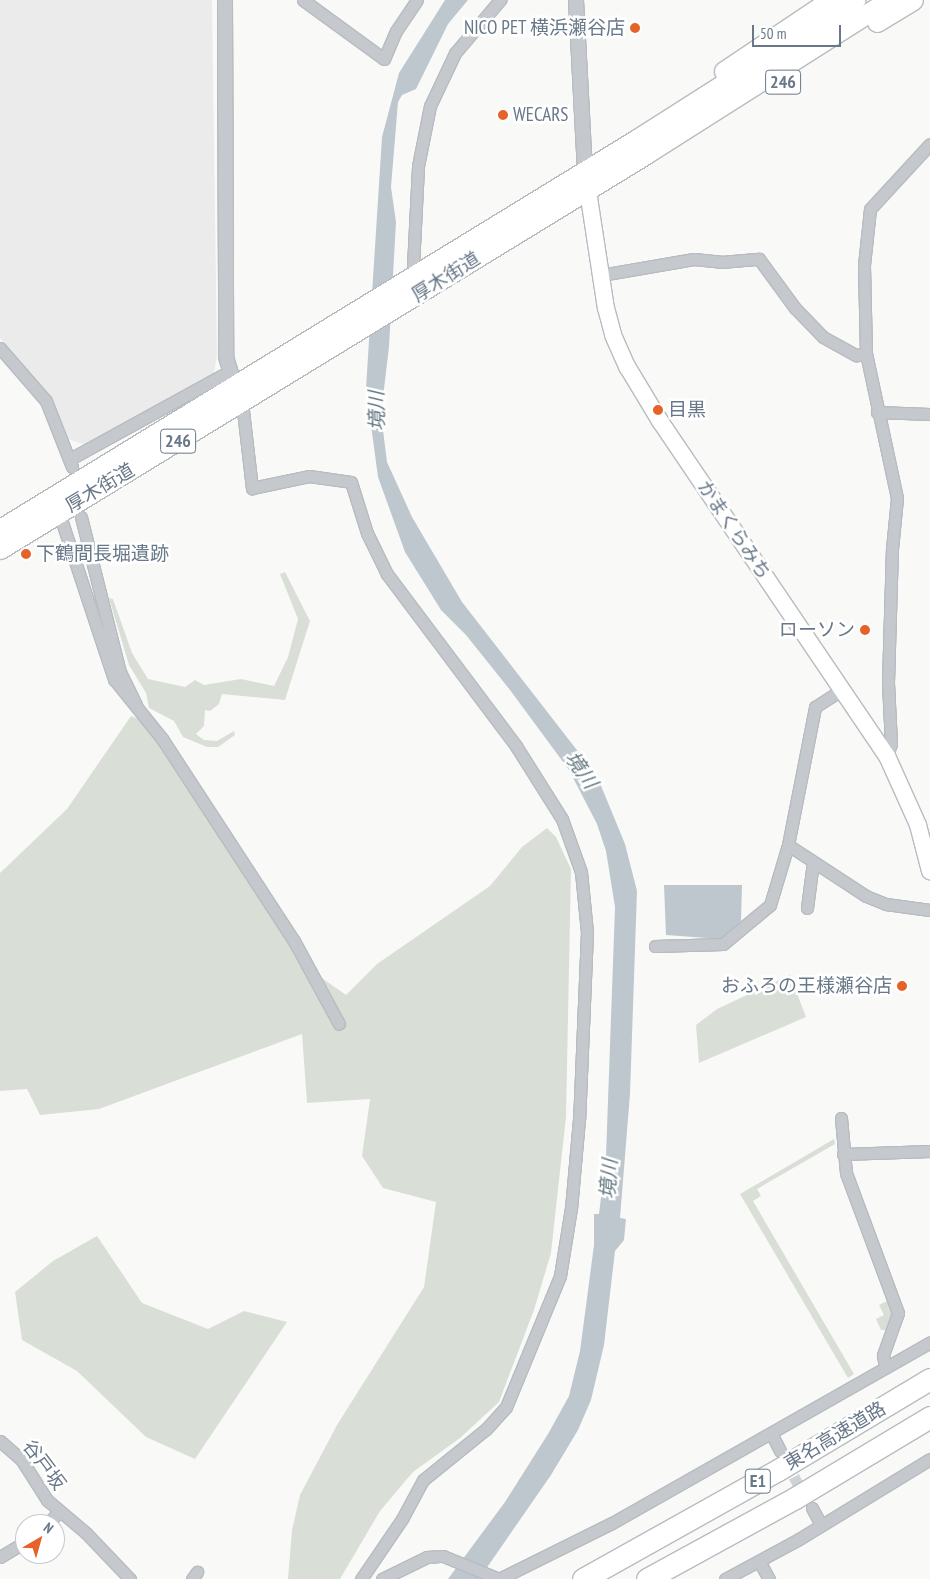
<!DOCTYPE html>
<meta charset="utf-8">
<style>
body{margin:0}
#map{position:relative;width:930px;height:1579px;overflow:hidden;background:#f9faf7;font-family:"PT Sans Narrow","Noto Sans JP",sans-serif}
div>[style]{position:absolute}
.built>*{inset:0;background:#eaebea}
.green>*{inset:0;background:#d9dfd6}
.water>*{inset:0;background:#bdc7cd}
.minor-tunnel>*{height:11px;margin-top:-5.5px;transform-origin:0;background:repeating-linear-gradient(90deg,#ced3d6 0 11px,transparent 0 16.5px)}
.roads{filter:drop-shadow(1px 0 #b7bcc1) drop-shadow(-1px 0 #b7bcc1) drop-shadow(0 1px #b7bcc1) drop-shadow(0 -1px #b7bcc1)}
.minor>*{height:11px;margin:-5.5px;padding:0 5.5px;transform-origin:5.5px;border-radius:5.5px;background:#c5c9cd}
.tertiary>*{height:14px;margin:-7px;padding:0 7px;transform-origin:7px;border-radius:7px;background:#c5c9cd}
.secondary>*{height:16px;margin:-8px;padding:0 8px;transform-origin:8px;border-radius:8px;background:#fff}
.trunk>*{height:19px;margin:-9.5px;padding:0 9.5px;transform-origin:9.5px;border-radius:9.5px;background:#fff}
.motorway>*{height:21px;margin:-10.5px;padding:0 10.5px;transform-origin:10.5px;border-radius:10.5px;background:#fff}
.dots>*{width:14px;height:14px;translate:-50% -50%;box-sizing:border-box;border:2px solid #fff;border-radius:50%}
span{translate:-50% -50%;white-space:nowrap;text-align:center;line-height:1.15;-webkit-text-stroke:5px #fff;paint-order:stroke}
.shield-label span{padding:1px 4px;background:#fff;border:1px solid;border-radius:4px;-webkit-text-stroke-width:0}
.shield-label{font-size:18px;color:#687889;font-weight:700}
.poi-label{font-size:19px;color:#687889}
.right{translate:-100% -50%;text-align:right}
.left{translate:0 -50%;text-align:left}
.street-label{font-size:19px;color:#687889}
.water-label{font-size:20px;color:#647983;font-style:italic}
.north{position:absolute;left:15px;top:1514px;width:50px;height:50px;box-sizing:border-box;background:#fff;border:1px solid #c3c9d0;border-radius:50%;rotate:38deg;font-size:14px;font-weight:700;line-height:20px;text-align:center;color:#687889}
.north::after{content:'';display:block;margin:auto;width:18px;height:22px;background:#e76229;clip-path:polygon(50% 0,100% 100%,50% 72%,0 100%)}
.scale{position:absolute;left:752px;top:25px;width:89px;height:22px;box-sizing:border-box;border:2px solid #687889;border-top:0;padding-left:6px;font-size:15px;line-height:18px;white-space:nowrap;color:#687889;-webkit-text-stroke:4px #fff;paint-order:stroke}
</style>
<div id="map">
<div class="built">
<div style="clip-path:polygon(0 0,212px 0,217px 356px,214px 372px,205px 382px,85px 445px,66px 438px,46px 392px,0 338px)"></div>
</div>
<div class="green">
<div style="clip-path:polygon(285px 572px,310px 621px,285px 700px,222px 694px,219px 704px,210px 711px,205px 710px,204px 726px,196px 734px,204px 740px,217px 741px,234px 731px,235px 735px,218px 747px,207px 747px,183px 737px,174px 721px,149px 708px,146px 693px,129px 665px,109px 598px,113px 599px,132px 653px,148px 679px,185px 687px,195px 680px,204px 685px,241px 679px,274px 686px,288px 657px,298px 619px,280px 574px)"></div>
<div style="clip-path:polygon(131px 716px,153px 725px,312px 971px,346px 995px,377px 964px,490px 886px,522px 847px,547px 828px,556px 837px,571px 869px,566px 1117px,551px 1253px,534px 1310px,499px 1402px,460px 1438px,413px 1472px,380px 1511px,340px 1579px,288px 1579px,292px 1530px,300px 1495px,337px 1425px,424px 1287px,436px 1202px,383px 1188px,362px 1156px,370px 1099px,307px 1103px,302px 1034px,99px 1109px,40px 1115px,27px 1089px,0 1091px,0 873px,67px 809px)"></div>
<div style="clip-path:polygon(790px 975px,806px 1017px,699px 1063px,696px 1025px,717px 1009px)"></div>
<div style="clip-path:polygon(834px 1139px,835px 1144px,757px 1189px,761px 1196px,753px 1201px,854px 1374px,848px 1378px,740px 1194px)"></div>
<div style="clip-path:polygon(97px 1236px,142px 1303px,208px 1329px,244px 1311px,287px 1322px,195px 1459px,146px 1437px,77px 1371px,22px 1340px,15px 1292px,53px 1261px)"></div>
<div style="clip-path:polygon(887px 1301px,893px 1315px,886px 1330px,881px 1330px,876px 1319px,884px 1315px,879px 1305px)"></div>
</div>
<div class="water">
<div style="clip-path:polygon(445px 0,468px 0,448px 24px,416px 89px,402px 95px,398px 102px,391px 187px,396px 222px,389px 347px,381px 414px,387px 462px,412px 517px,462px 602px,597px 776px,625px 844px,637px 891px,630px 1094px,620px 1218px,626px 1219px,624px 1240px,615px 1251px,604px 1345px,591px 1400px,578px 1430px,551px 1475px,479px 1579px,448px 1579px,505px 1502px,548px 1434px,569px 1396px,580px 1351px,594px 1245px,594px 1214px,599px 1214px,606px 1156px,615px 907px,606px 851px,597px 824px,569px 770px,510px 690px,466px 635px,441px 610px,405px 552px,378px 477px,366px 388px,382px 137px,399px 73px)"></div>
<div style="clip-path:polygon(664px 885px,742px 885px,741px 921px,721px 939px,666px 935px)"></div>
</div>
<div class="minor-tunnel">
<div style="left:786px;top:1462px;width:39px;rotate:61deg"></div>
</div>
<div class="roads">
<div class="minor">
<div style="left:303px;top:0;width:100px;rotate:36.1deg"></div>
<div style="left:384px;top:59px;width:30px;rotate:-67deg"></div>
<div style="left:396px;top:31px;width:37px;rotate:-56deg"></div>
<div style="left:413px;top:266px;width:100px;rotate:-87.1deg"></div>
<div style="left:418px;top:166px;width:61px;rotate:-78.7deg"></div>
<div style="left:430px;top:106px;width:59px;rotate:-64.7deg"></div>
<div style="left:455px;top:53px;width:70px;rotate:-49.7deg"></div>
<div style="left:601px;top:275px;width:94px;rotate:-9.8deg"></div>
<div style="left:694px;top:259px;width:27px;rotate:6deg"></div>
<div style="left:721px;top:262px;width:38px;rotate:-5deg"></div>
<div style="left:759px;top:259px;width:61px;rotate:53.7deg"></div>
<div style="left:795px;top:308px;width:40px;rotate:46deg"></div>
<div style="left:823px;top:337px;width:38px;rotate:29deg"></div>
<div style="left:856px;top:355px;width:10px;rotate:-6deg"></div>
<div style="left:0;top:348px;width:70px;rotate:49deg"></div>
<div style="left:46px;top:401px;width:71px;rotate:68.5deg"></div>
<div style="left:242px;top:402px;width:87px;rotate:83.4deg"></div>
<div style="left:252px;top:488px;width:58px;rotate:-11.9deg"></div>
<div style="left:309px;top:476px;width:42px;rotate:8.1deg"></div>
<div style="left:351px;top:482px;width:53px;rotate:72.6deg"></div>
<div style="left:367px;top:533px;width:46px;rotate:64deg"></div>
<div style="left:387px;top:574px;width:215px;rotate:53.1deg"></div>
<div style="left:516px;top:746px;width:86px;rotate:57.8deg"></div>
<div style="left:562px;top:819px;width:56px;rotate:70.3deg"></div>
<div style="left:581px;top:872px;width:60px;rotate:84.3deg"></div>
<div style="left:587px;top:932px;width:187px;rotate:92.4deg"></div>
<div style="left:579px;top:1119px;width:89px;rotate:95.1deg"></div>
<div style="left:571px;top:1208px;width:69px;rotate:99.2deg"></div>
<div style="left:560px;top:1276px;width:142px;rotate:112.4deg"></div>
<div style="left:506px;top:1407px;width:30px;rotate:132deg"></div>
<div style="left:486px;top:1429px;width:81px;rotate:141deg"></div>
<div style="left:423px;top:1480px;width:44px;rotate:118.3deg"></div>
<div style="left:402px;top:1519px;width:73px;rotate:124.3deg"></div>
<div style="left:877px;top:412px;width:53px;rotate:2.2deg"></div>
<div style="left:70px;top:459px;width:183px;rotate:-28.8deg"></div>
<div style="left:59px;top:513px;width:175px;rotate:71.7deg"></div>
<div style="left:114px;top:679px;width:78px;rotate:51.2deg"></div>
<div style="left:163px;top:740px;width:240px;rotate:56.9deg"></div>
<div style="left:294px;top:941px;width:94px;rotate:61.5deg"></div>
<div style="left:81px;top:517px;width:160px;rotate:75.9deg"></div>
<div style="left:120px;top:672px;width:37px;rotate:64deg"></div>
<div style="left:887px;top:756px;width:13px;rotate:-72deg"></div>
<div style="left:891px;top:744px;width:62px;rotate:-92.8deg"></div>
<div style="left:888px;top:682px;width:133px;rotate:-88.3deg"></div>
<div style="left:892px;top:549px;width:51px;rotate:-84.4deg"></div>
<div style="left:897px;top:498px;width:147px;rotate:-102.1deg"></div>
<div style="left:866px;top:354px;width:89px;rotate:-91.3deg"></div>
<div style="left:864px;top:265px;width:56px;rotate:-83.9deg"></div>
<div style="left:870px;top:209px;width:88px;rotate:-47.3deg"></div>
<div style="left:788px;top:845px;width:93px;rotate:33.2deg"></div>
<div style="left:866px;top:896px;width:22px;rotate:22deg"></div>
<div style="left:886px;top:904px;width:44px;rotate:7.8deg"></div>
<div style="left:807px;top:908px;width:46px;rotate:-82.6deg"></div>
<div style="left:655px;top:946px;width:68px;rotate:-1.7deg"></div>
<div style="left:723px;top:944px;width:61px;rotate:-39.7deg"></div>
<div style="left:770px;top:905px;width:63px;rotate:-73.3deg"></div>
<div style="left:788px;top:845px;width:141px;rotate:-78.9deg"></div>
<div style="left:815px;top:707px;width:33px;rotate:-33deg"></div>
<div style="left:841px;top:1118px;width:55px;rotate:84.8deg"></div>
<div style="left:846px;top:1173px;width:149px;rotate:69.6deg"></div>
<div style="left:898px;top:1313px;width:45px;rotate:109.7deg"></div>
<div style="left:883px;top:1355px;width:13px;rotate:81deg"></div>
<div style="left:843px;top:1154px;width:87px;rotate:-2deg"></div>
<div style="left:772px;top:1435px;width:18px;rotate:63deg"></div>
<div style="left:0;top:1441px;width:28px;rotate:41deg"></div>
<div style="left:21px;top:1459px;width:49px;rotate:57.6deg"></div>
<div style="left:47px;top:1500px;width:51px;rotate:40.2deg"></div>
<div style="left:86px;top:1533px;width:64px;rotate:46.3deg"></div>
<div style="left:812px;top:1508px;width:19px;rotate:62deg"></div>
<div style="left:47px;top:1524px;width:17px;rotate:-45deg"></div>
<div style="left:0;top:1557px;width:29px;rotate:-31deg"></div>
<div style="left:759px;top:1561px;width:21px;rotate:61deg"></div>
<div style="left:192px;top:1579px;width:9px;rotate:-54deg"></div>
<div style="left:382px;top:1579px;width:50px;rotate:-26.1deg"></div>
<div style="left:427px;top:1557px;width:16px;rotate:-4deg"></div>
<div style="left:443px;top:1556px;width:61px;rotate:22.3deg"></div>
<div style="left:499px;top:1579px;width:126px;rotate:-26.4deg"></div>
<div style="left:612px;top:1523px;width:366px;rotate:-29.6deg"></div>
<div style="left:725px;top:1579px;width:84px;rotate:-28.4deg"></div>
<div style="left:799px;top:1539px;width:153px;rotate:-31.4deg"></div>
</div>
<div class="tertiary">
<div style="left:225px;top:0;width:357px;rotate:89.8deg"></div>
<div style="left:226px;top:357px;width:37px;rotate:73deg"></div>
<div style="left:576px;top:0;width:171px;rotate:87deg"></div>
</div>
<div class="secondary">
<div style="left:586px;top:178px;width:132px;rotate:81.3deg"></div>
<div style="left:606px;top:308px;width:28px;rotate:75deg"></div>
<div style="left:613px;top:335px;width:36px;rotate:66deg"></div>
<div style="left:628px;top:368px;width:62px;rotate:58.9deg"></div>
<div style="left:660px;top:421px;width:405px;rotate:55.9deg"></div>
<div style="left:887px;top:756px;width:76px;rotate:65.8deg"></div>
<div style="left:918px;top:825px;width:48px;rotate:75.4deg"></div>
</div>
<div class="trunk">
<div style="left:877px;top:22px;width:42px;rotate:-31.4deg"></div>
<div style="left:724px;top:71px;width:128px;rotate:-33.8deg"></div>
<div style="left:0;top:529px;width:747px;rotate:-31.48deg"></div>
<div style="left:637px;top:139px;width:259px;rotate:-32.5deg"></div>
<div style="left:0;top:549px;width:757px;rotate:-31.44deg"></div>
<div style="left:646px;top:154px;width:288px;rotate:-32.4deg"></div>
</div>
<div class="motorway">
<div style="left:583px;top:1579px;width:223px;rotate:-29.2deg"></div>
<div style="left:778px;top:1470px;width:177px;rotate:-30.9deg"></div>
<div style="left:647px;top:1579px;width:169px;rotate:-28.7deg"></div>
<div style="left:795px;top:1498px;width:157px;rotate:-31deg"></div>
</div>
</div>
<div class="dots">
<div style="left:635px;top:28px;background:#e76229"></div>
<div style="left:503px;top:115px;background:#e76229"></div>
<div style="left:658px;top:410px;background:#e76229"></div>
<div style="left:26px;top:554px;background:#e76229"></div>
<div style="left:865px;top:630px;background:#e76229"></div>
<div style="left:902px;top:986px;background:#e76229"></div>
</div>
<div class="shield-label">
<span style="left:783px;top:82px">246</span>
<span style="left:178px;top:441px">246</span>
<span style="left:758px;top:1481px">E1</span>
</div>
<div class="poi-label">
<span class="right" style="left:625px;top:28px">NICO PET 横浜瀬谷店</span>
<span class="left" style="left:513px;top:115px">WECARS</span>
<span class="left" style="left:668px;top:410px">目黒</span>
<span class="left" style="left:36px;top:554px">下鶴間長堀遺跡</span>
<span class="right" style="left:855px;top:630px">ローソン</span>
<span class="right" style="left:892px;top:986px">おふろの王様瀬谷店</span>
</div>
<div class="street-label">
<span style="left:446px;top:277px;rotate:-32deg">厚木街道</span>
<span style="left:100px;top:488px;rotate:-31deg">厚木街道</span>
<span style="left:734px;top:530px;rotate:56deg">かまくらみち</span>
<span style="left:835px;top:1436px;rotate:-31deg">東名高速道路</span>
<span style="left:44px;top:1465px;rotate:53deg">谷戸坂</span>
</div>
<div class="water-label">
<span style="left:377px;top:411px;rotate:-91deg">境川</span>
<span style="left:581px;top:770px;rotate:55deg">境川</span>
<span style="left:609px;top:1179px;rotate:-86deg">境川</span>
</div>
<div class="north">N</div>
<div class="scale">50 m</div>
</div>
